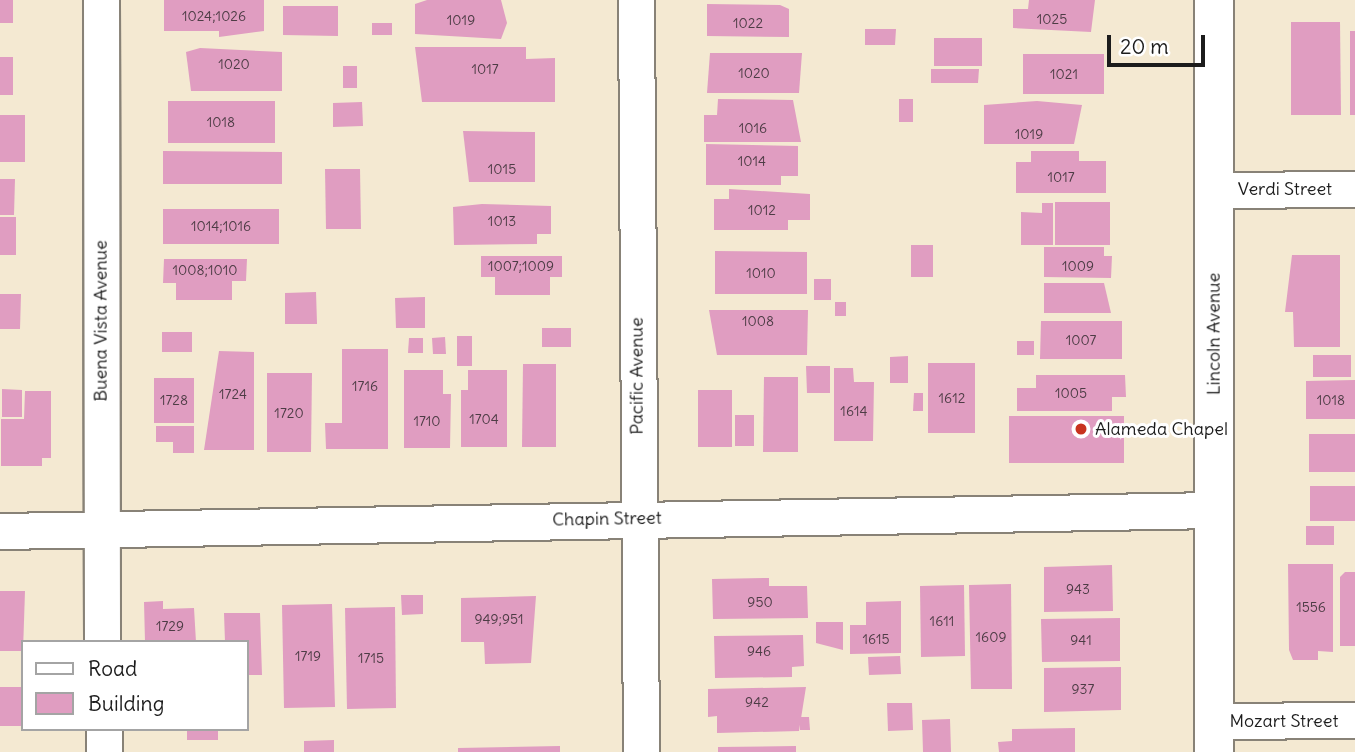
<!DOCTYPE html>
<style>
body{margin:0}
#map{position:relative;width:1355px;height:752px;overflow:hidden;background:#f4e9d2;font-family:Delius,sans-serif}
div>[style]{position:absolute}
.building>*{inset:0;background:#e09dc1}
.roads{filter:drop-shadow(2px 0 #888277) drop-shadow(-2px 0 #888277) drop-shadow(0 2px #888277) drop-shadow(0 -2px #888277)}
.minor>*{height:35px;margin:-17.5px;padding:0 17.5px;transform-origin:17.5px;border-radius:17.5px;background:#fff}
.major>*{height:38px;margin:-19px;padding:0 19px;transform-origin:19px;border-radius:19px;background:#fff}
.dots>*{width:19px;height:19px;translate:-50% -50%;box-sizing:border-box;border:4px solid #fff;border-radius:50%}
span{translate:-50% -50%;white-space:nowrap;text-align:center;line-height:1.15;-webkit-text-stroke:6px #fff;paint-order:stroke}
.number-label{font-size:14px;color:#4d3c45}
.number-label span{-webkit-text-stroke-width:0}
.street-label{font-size:18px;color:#1c1c1c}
.poi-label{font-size:18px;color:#1c1c1c}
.left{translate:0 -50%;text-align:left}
.legend{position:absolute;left:21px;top:640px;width:228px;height:91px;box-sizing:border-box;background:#fff;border:2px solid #a4a4a4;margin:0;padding:9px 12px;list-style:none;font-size:21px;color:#1c1c1c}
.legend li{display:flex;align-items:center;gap:14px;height:35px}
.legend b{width:35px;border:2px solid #a4a4a4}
.scale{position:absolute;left:1107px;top:35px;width:98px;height:32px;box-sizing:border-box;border:4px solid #1c1c1c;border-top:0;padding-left:9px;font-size:21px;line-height:24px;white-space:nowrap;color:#1c1c1c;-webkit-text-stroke:5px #fff;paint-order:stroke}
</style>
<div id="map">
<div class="building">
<div style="clip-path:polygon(0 0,13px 0,13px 23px,0 23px)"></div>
<div style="clip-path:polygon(164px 0,264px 0,264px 31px,219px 37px,219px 31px,164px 31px)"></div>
<div style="clip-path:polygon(427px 0,501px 0,507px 23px,501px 39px,415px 34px,415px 4px)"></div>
<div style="clip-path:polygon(1029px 0,1095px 0,1091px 32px,1013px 28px,1013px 9px,1028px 9px)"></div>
<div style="clip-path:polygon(707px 4px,780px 5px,789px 9px,789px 37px,707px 36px)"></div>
<div style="clip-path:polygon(283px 6px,338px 6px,338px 36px,283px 35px)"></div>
<div style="clip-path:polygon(1291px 22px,1340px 22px,1341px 115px,1291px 115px)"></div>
<div style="clip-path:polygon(372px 23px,392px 23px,392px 35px,372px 35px)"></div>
<div style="clip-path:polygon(865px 29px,896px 29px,895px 45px,865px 45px)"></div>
<div style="clip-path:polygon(1350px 31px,1355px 31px,1355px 115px,1350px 115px)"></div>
<div style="clip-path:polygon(934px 38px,982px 38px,982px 66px,934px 66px)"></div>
<div style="clip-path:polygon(415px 47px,526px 47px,526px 59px,555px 58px,555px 102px,422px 102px)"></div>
<div style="clip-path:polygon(200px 48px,282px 52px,282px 91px,191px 91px,186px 52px)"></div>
<div style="clip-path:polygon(710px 53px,802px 53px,799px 93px,707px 93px)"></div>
<div style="clip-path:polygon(1023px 54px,1104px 54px,1104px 94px,1023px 94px)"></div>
<div style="clip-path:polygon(0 57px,13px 57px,13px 95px,0 95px)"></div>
<div style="clip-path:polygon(343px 66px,357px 66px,357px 88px,343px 88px)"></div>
<div style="clip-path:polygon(931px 69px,979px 69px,978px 83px,931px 83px)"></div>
<div style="clip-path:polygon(718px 99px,793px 100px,801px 142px,704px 142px,704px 115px,717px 115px)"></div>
<div style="clip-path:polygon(899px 99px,913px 99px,913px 122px,899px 122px)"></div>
<div style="clip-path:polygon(168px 101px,275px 101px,275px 143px,168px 143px)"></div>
<div style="clip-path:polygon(1037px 101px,1082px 105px,1074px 144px,984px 144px,984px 105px)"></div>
<div style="clip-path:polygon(362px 102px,363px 126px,333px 127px,333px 103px)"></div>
<div style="clip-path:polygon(0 115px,25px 115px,25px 162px,0 162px)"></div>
<div style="clip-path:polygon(463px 131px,535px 132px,535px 182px,469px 182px)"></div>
<div style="clip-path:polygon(706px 144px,798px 146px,798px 176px,781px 176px,781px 185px,706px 185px)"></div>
<div style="clip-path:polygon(163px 151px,282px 152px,282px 184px,163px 184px)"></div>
<div style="clip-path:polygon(1031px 151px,1079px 151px,1079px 161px,1106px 161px,1106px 193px,1016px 193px,1016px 162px,1031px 162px)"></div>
<div style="clip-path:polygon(325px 169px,360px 169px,361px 229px,326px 229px)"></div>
<div style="clip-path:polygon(0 179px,15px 179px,14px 215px,0 215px)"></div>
<div style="clip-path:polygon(729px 189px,810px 194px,810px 220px,788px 220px,788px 230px,714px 230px,714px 199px,729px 199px)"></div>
<div style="clip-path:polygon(1055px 202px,1110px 202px,1110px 245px,1055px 245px)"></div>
<div style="clip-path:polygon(1042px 203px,1053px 203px,1053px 245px,1021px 245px,1021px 212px,1042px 213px)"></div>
<div style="clip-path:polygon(482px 204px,551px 206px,551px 234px,537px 234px,537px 244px,454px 245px,453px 207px)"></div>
<div style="clip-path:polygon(163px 209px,279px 209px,279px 244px,163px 244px)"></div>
<div style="clip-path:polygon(0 217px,16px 217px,16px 255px,0 255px)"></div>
<div style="clip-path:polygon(911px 245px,933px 245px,933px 277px,911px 277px)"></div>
<div style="clip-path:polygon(1044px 247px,1104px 247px,1104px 256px,1112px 256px,1111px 278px,1044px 277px)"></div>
<div style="clip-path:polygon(715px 251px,807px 252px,807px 294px,715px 294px)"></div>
<div style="clip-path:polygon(1292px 255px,1340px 255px,1340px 347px,1294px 347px,1293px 312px,1285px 312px)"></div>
<div style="clip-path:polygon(481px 256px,562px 256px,562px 277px,550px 277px,550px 295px,495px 295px,495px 277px,481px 277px)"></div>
<div style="clip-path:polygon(164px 259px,247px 259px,246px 281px,232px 281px,232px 300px,176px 300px,176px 283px,163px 283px)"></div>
<div style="clip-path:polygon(814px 279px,831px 279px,831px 300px,814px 300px)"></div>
<div style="clip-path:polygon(1044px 283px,1104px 283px,1111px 313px,1044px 313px)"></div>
<div style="clip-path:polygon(316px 292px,317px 324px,285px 324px,285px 293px)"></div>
<div style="clip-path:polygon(0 294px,21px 294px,20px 329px,0 329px)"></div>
<div style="clip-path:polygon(425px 297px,425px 328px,396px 328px,395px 298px)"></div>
<div style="clip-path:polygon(835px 302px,846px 302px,846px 316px,835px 316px)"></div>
<div style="clip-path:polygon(709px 310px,808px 310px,807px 355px,717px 355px)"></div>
<div style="clip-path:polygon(1041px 321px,1122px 321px,1122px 359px,1040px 359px)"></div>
<div style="clip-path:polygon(542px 328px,571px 328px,571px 347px,542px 347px)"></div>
<div style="clip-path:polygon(162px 332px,192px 332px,192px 352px,162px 352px)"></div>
<div style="clip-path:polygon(457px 336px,472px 336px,472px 366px,457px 366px)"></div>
<div style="clip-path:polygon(445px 337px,446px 354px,433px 354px,432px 338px)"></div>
<div style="clip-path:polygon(409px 338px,423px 338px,423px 353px,408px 353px)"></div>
<div style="clip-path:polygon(1017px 341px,1034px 341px,1034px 355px,1017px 355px)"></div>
<div style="clip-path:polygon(342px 349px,388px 349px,388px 449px,326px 449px,325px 423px,342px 423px)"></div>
<div style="clip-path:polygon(219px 351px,254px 352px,254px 450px,204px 450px)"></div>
<div style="clip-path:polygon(1313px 355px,1351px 355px,1351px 377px,1313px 377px)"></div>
<div style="clip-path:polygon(908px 356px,908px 383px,890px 383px,890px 357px)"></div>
<div style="clip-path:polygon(928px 363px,975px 363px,975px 433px,928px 433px)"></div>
<div style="clip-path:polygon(523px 364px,556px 364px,556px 447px,522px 447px)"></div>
<div style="clip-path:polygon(806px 366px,830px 366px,830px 393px,807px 393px)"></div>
<div style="clip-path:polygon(834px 368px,853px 368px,854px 382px,874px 382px,873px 441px,834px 441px)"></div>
<div style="clip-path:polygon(404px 370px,443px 370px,443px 394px,451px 394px,450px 448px,404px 448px)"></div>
<div style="clip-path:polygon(468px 370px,507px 370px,507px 447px,461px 447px,461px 390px,468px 390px)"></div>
<div style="clip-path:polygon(267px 373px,312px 373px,311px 452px,267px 452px)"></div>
<div style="clip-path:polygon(1036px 375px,1125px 375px,1126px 397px,1112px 397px,1112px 411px,1017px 411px,1017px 388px,1036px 388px)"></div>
<div style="clip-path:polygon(764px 377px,798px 377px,798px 452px,763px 452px)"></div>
<div style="clip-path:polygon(154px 378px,194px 378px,194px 423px,154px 423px)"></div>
<div style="clip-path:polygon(1355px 380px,1355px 419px,1306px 419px,1306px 381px)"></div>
<div style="clip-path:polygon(2px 389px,22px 390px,22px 417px,2px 417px)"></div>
<div style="clip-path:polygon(698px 390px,732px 390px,732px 447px,698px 447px)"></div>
<div style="clip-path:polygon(25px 391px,51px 391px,51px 458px,42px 458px,42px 466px,1px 466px,1px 419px,24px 419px)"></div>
<div style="clip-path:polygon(914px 393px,923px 393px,923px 411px,913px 411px)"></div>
<div style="clip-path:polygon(735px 415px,754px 415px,754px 446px,735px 446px)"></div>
<div style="clip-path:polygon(1009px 416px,1124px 416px,1124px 463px,1009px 463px)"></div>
<div style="clip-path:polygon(156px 426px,194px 426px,194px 453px,173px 453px,173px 442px,156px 442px)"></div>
<div style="clip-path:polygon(1309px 434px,1355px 434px,1355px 472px,1309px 472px)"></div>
<div style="clip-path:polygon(1310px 486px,1355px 486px,1355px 521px,1310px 521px)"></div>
<div style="clip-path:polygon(1306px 526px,1334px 526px,1334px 545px,1306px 545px)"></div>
<div style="clip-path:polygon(1288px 564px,1333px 564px,1333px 652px,1318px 651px,1318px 660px,1293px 660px,1289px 650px)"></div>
<div style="clip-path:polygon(1112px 565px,1113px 611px,1044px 612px,1044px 567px)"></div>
<div style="clip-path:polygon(1345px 572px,1355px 572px,1355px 646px,1340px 646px,1340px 577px)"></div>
<div style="clip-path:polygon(769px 578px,769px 586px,807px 586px,808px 618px,713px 619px,712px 579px)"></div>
<div style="clip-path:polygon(1011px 584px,1012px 689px,971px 689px,969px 585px)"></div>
<div style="clip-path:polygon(964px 585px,965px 656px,921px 657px,920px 586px)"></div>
<div style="clip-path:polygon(0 591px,25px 591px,23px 651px,0 651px)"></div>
<div style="clip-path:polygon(401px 595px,423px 595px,423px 614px,402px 615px)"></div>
<div style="clip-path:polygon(536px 596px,531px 663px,485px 664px,484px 642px,461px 642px,461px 598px)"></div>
<div style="clip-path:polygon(163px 601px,163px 609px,194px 608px,196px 642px,145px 642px,144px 602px)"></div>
<div style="clip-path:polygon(901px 601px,901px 653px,850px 654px,850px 625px,866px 625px,866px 602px)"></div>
<div style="clip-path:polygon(332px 604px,335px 707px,284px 708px,282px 605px)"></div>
<div style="clip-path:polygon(395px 607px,396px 708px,347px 709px,345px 608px)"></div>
<div style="clip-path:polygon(224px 613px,260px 613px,262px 675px,247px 675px,247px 642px,225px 642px)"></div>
<div style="clip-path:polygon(1120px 618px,1120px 661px,1042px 662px,1041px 619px)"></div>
<div style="clip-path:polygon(816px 622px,843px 622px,843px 650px,816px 643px)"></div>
<div style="clip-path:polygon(803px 635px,804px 666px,792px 667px,792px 677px,715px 678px,714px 636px)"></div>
<div style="clip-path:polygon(900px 656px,901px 674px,869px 675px,868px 657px)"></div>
<div style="clip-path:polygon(1121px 667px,1121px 710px,1044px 712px,1044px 668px)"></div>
<div style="clip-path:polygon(0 687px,23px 687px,23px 726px,0 726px)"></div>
<div style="clip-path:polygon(806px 687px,799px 731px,717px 733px,717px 716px,708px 717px,708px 689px)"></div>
<div style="clip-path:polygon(887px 703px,912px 703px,913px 730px,888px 731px)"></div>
<div style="clip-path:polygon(800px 717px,809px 717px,810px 730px,800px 730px)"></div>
<div style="clip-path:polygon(950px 719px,951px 752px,923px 752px,922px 720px)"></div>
<div style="clip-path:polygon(1075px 728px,1075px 752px,999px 752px,998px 742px,1012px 741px,1012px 729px)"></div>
<div style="clip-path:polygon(187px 729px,218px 729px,218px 740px,187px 740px)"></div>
<div style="clip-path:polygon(334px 740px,334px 752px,304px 752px,304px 741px)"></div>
<div style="clip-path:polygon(560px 746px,560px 752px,458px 752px,458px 748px)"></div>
<div style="clip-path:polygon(796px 746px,796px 752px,718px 752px,718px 747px)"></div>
</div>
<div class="roads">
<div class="minor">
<div style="left:101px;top:0;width:642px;rotate:89.91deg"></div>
<div style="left:636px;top:0;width:752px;rotate:89.62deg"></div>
<div style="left:1214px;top:190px;width:141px;rotate:-0.4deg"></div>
<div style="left:0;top:531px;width:1214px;rotate:-0.99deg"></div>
<div style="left:1214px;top:721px;width:141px;rotate:-0.4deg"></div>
<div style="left:104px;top:729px;width:23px;rotate:90deg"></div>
</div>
<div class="major">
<div style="left:1214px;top:0;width:752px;rotate:90deg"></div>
</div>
</div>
<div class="dots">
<div style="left:1081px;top:429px;background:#c8321e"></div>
</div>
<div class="number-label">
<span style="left:214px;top:16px">1024;1026</span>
<span style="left:1052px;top:19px">1025</span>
<span style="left:461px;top:20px">1019</span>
<span style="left:748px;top:23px">1022</span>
<span style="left:234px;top:64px">1020</span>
<span style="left:485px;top:69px">1017</span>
<span style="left:754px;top:73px">1020</span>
<span style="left:1064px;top:74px">1021</span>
<span style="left:221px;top:122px">1018</span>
<span style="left:753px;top:128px">1016</span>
<span style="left:1029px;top:134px">1019</span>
<span style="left:752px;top:161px">1014</span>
<span style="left:502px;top:169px">1015</span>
<span style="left:1061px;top:177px">1017</span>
<span style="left:762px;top:210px">1012</span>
<span style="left:502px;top:221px">1013</span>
<span style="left:221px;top:226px">1014;1016</span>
<span style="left:521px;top:266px">1007;1009</span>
<span style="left:1078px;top:266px">1009</span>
<span style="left:205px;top:270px">1008;1010</span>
<span style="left:761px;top:273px">1010</span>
<span style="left:758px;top:321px">1008</span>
<span style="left:1081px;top:340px">1007</span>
<span style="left:365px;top:386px">1716</span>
<span style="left:1071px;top:393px">1005</span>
<span style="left:233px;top:394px">1724</span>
<span style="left:952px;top:398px">1612</span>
<span style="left:174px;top:400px">1728</span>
<span style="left:1331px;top:400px">1018</span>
<span style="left:854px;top:411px">1614</span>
<span style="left:289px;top:413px">1720</span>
<span style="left:484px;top:419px">1704</span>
<span style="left:427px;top:421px">1710</span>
<span style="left:1078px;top:589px">943</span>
<span style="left:760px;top:602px">950</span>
<span style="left:1311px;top:607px">1556</span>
<span style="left:499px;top:619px">949;951</span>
<span style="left:942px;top:621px">1611</span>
<span style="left:170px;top:626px">1729</span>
<span style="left:991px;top:637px">1609</span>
<span style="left:876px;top:639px">1615</span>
<span style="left:1081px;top:640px">941</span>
<span style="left:759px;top:651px">946</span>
<span style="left:308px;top:656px">1719</span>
<span style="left:371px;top:658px">1715</span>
<span style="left:1083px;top:689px">937</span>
<span style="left:757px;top:702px">942</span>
</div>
<div class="street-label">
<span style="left:1285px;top:189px">Verdi Street</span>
<span style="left:101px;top:321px;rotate:-90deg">Buena Vista Avenue</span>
<span style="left:1214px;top:334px;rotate:-90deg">Lincoln Avenue</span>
<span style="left:637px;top:376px;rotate:-90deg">Pacific Avenue</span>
<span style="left:607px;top:519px;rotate:-1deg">Chapin Street</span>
<span style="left:1284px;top:721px">Mozart Street</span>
</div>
<div class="poi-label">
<span class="left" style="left:1095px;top:429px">Alameda Chapel</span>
</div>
<ul class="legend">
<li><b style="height:9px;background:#fff"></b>Road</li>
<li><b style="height:19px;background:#e09dc1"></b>Building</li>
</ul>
<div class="scale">20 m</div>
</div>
